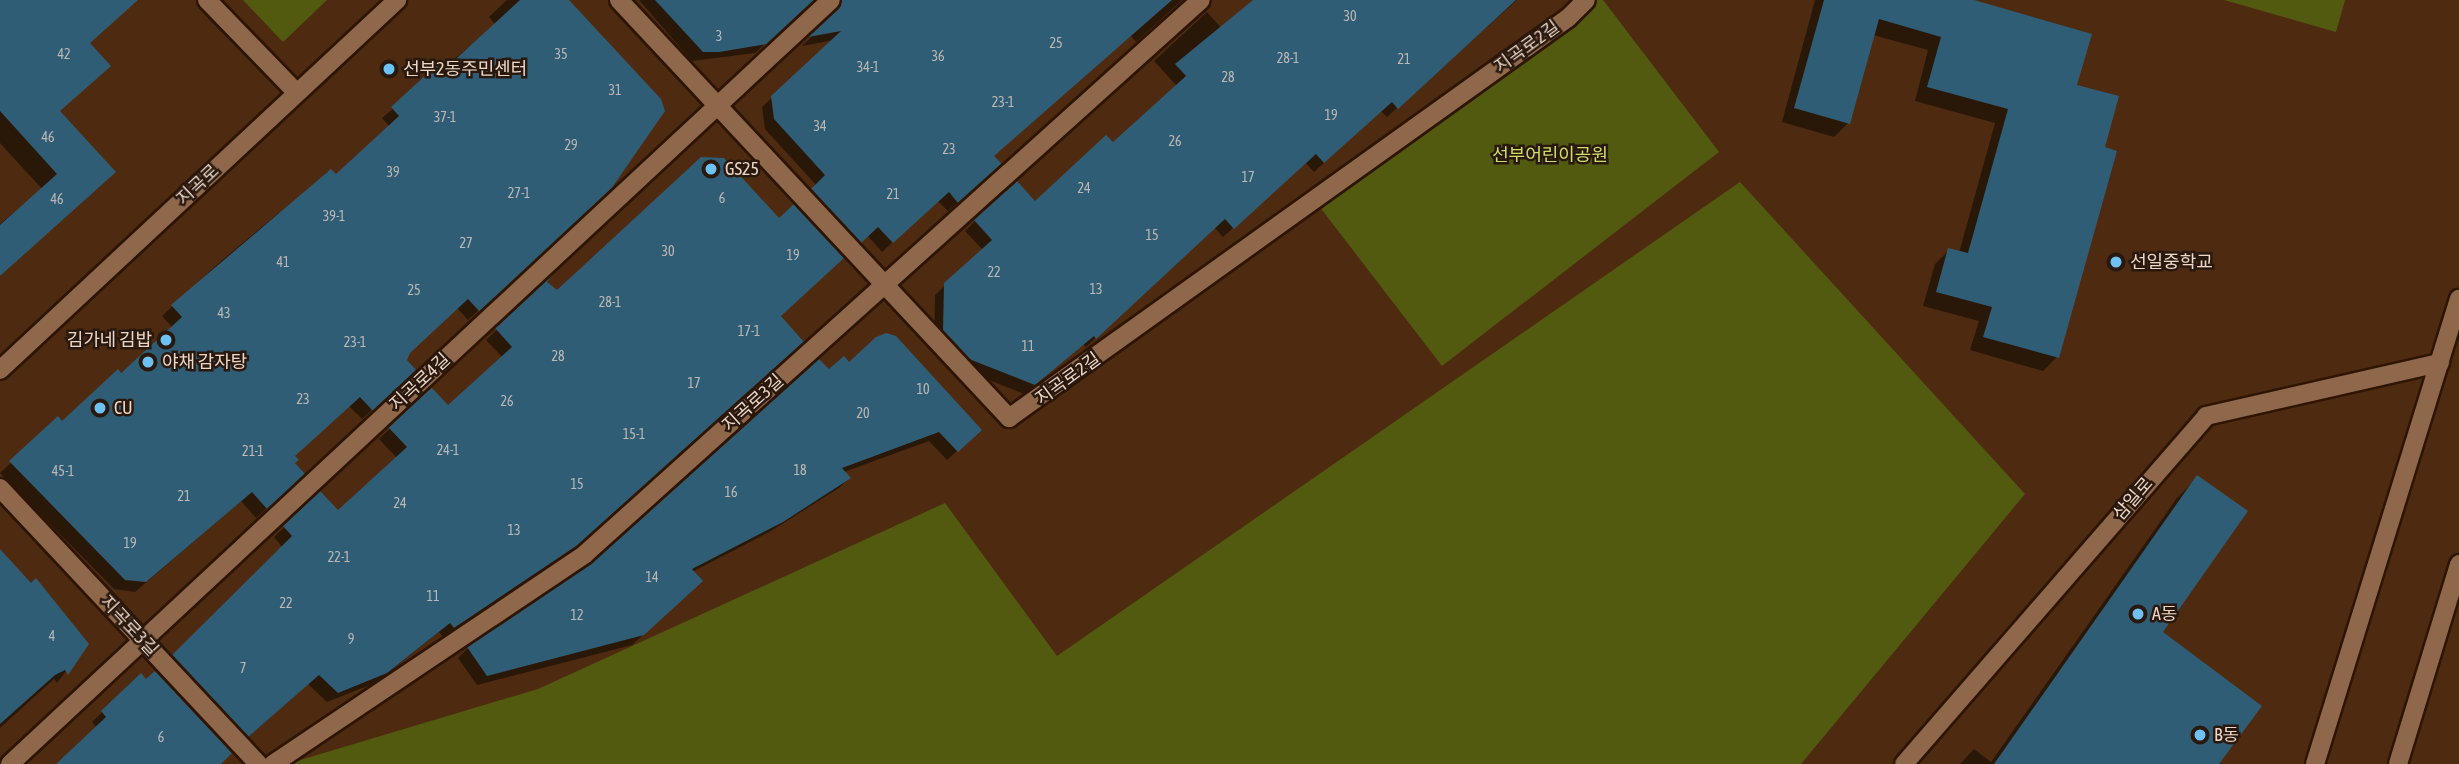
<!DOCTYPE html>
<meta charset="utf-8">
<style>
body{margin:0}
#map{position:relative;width:2459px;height:764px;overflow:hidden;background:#4e2b10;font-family:"Asap Condensed","Noto Sans KR",sans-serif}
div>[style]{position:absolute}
.green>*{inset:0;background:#525a10}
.shadow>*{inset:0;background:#0007}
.building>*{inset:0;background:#305d76}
.roads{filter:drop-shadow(2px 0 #2e1502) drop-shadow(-2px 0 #2e1502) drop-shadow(0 2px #2e1502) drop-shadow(0 -2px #2e1502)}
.minor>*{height:18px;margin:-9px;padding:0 9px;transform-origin:9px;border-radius:9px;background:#8f684c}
.dots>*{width:19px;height:19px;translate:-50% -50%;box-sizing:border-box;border:4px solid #28180d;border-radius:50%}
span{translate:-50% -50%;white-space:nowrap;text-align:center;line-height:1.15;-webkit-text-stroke:5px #28180d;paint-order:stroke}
.number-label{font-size:14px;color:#bdb8b3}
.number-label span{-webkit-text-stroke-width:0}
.street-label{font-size:18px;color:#ecd6c7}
.poi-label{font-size:18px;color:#ecd6c7}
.left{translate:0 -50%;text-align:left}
.right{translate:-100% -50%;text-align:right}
.park-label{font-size:18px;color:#d0df67}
</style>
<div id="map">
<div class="green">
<div style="clip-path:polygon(243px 0,327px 0,283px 42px)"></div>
<div style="clip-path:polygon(1586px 0,1603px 0,1719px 152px,1442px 366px,1319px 206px)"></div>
<div style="clip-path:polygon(2224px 0,2345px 0,2336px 32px)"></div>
<div style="clip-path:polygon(1740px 182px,2025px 494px,1801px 764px,287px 764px,538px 689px,945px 503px,1057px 656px)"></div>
</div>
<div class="shadow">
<div style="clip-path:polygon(0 0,126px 0,88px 44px,59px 112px,113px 172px,0 276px,0 224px,42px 189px,0 143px)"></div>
<div style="clip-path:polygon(507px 0,567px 0,599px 199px,468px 320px,457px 308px,408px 353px,404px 380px,362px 419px,349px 406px,293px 456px,292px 484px,256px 518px,241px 501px,135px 592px,114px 589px,0 473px,58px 419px,62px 423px,173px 328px,162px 316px,221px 261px,280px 212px,283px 216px,336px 177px,390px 127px,382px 118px,496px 25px,489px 17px)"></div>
<div style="clip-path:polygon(639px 0,1182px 0,1136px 42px,1131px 36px,1047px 106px,992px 156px,990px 174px,948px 211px,938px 201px,882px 252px,867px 235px,850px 251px,802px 200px,817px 186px,765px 129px,762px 107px,834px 40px,802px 46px,830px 19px,830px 1px,812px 1px,755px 53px,692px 61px)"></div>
<div style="clip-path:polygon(1255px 0,1517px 0,1387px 117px,1381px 111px,1314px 172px,1305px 162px,1223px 237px,1214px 227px,1086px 347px,1083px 344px,1024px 394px,959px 368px,934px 341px,935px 295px,983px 250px,965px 231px,975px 221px,1035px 203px,1113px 145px,1177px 86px,1154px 61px,1207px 12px,1223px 30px)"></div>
<div style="clip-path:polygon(1815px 0,1967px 0,2075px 86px,2102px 148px,2057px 357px,2043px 371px,1970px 350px,1979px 321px,1923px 306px,1935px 264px,1949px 250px,1959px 253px,1995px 123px,1915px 101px,1928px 50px,1873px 35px,1848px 123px,1834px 137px,1782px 122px)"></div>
<div style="clip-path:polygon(546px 283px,557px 293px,779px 317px,792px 352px,566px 555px,443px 637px,439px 632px,375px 683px,327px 702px,308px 684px,237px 746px,163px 667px,283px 548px,274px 537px,320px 493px,337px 512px,397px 458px,379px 439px,431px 390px,448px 408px,503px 358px,486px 340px)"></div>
<div style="clip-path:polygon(849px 365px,969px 440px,947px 460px,929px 441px,844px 472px,849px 478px,839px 488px,771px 531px,692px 572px,690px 591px,632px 645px,477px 685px,458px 658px,468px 648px,594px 564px,829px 371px)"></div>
<div style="clip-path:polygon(2198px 477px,2161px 633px,2217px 764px,1960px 764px,1974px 749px,1991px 762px,2177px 498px)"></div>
<div style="clip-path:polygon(0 551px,31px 585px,36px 580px,87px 643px,57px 683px,54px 679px,0 728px)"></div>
<div style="clip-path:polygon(141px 676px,218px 764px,56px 764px,97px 728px,92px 722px)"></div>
</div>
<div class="building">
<div style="clip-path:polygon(0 0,138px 0,90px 43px,111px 66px,60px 111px,116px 172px,0 276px,0 225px,57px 174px,0 111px)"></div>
<div style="clip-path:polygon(520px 0,569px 0,661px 99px,665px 111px,611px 189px,480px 312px,468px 299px,410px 353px,407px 360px,416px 370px,373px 411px,360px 397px,295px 456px,299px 460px,295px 463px,305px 474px,267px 509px,252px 492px,146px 582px,125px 580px,9px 461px,58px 416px,62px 421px,118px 369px,121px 373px,182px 317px,171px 305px,331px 169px,336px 174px,399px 116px,391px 107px,440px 62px,446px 68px)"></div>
<div style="clip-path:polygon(655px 0,814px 0,767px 44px,719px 52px,703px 52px)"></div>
<div style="clip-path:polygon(842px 0,1172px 0,994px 156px,1002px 164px,958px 203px,949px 192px,893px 243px,878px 227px,861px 243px,811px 189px,825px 175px,774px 119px,771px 96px,841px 31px,808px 37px)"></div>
<div style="clip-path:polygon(1253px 0,1516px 0,1398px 109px,1392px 102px,1324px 163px,1316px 154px,1234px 229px,1225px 219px,1096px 339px,1094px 336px,1035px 385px,969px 359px,943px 331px,944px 283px,992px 240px,974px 220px,1017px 181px,1035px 201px,1106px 135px,1113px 142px,1186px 76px,1175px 64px)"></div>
<div style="clip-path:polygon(1824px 0,1974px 0,2092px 34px,2077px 85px,2119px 96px,2105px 147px,2117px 151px,2059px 358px,1983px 337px,1992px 307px,1936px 292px,1948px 248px,1968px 253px,2008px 109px,1927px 87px,1941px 37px,1879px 19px,1850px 124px,1794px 108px)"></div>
<div style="clip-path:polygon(701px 157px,724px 158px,779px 218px,794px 204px,844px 258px,781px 316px,804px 342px,578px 545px,454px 628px,450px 623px,387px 673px,338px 693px,319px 675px,248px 737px,172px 655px,292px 536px,283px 526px,320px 491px,338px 510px,407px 447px,388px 427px,431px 387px,448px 405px,512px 347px,495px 328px,553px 274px,547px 282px,557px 290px)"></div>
<div style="clip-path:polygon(886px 333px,896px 336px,982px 430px,958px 452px,939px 432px,842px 468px,851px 478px,783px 522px,692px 569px,703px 581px,644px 635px,487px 676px,467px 647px,592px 563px,819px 359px,829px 369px,844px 356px,849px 362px,876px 337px)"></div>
<div style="clip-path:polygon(2197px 475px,2248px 511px,2163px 632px,2262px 706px,2219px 764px,1994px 764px)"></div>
<div style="clip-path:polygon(0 549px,31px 583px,36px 578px,89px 644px,68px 675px,65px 670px,55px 675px,0 724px)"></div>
<div style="clip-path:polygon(155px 671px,232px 753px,221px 764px,56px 764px,106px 717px,101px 711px,141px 673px,146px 679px)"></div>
</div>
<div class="roads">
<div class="minor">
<div style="left:207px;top:0;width:129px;rotate:45.9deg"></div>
<div style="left:619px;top:0;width:572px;rotate:46.98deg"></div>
<div style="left:1009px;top:418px;width:687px;rotate:-35.59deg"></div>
<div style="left:1568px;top:18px;width:25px;rotate:-45deg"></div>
<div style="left:0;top:370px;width:543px;rotate:-42.98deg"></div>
<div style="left:0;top:488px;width:378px;rotate:46.9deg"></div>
<div style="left:10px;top:764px;width:1121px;rotate:-42.94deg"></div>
<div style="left:273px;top:764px;width:376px;rotate:-33.9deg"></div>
<div style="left:585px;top:554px;width:828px;rotate:-41.97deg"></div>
<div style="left:1904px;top:764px;width:461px;rotate:-49deg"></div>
<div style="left:2206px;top:416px;width:240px;rotate:-12.8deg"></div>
<div style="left:2315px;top:764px;width:487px;rotate:-72.8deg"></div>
<div style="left:2398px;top:764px;width:209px;rotate:-73deg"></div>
</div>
</div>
<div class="dots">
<div style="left:389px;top:69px;background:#6dc2f3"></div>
<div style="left:711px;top:169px;background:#6dc2f3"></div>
<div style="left:2116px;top:262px;background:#6dc2f3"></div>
<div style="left:166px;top:340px;background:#6dc2f3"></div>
<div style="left:148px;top:362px;background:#6dc2f3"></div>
<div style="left:100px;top:408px;background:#6dc2f3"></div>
<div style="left:2138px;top:614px;background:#6dc2f3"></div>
<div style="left:2200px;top:735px;background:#6dc2f3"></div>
</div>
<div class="number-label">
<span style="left:1350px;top:16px">30</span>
<span style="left:719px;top:36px">3</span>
<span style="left:1056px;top:43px">25</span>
<span style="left:64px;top:54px">42</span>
<span style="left:561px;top:54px">35</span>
<span style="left:938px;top:56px">36</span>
<span style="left:1288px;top:58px">28-1</span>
<span style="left:1404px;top:59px">21</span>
<span style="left:868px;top:67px">34-1</span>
<span style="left:1228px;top:77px">28</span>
<span style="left:615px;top:90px">31</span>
<span style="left:1003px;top:102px">23-1</span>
<span style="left:1331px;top:115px">19</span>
<span style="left:445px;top:117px">37-1</span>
<span style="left:820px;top:126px">34</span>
<span style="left:48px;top:137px">46</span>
<span style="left:1175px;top:141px">26</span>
<span style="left:571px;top:145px">29</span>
<span style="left:949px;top:149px">23</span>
<span style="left:393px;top:172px">39</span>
<span style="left:1248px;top:177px">17</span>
<span style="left:1084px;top:188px">24</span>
<span style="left:519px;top:193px">27-1</span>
<span style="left:893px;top:194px">21</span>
<span style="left:722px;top:198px">6</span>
<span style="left:57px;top:199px">46</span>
<span style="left:334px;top:216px">39-1</span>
<span style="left:1152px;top:235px">15</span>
<span style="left:466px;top:243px">27</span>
<span style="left:668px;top:251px">30</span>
<span style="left:793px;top:255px">19</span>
<span style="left:283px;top:262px">41</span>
<span style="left:994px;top:272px">22</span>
<span style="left:1096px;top:289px">13</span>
<span style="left:414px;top:290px">25</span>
<span style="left:610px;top:302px">28-1</span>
<span style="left:224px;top:313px">43</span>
<span style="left:749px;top:331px">17-1</span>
<span style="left:355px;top:342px">23-1</span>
<span style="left:1028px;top:346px">11</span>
<span style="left:558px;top:356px">28</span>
<span style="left:694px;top:383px">17</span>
<span style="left:923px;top:389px">10</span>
<span style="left:303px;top:399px">23</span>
<span style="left:507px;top:401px">26</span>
<span style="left:863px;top:413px">20</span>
<span style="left:634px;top:434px">15-1</span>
<span style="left:448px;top:450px">24-1</span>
<span style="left:253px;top:451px">21-1</span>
<span style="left:800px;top:470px">18</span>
<span style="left:63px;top:471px">45-1</span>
<span style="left:577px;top:484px">15</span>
<span style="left:731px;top:492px">16</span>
<span style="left:184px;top:496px">21</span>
<span style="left:400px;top:503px">24</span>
<span style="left:514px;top:530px">13</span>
<span style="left:130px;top:543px">19</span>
<span style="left:339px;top:557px">22-1</span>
<span style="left:652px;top:577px">14</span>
<span style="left:433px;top:596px">11</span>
<span style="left:286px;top:603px">22</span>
<span style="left:577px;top:615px">12</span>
<span style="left:52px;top:636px">4</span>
<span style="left:351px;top:639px">9</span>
<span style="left:243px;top:668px">7</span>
<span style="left:161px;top:737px">6</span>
</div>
<div class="street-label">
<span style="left:1527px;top:47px;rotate:-36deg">지곡로2길</span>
<span style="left:198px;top:185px;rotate:-43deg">지곡로</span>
<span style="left:1068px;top:379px;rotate:-36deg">지곡로2길</span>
<span style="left:420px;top:382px;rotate:-43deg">지곡로4길</span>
<span style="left:753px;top:403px;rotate:-42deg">지곡로3길</span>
<span style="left:2133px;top:499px;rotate:-49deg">삼일로</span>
<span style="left:129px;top:626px;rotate:47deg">지곡로3길</span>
</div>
<div class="poi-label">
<span class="left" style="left:403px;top:69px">선부2동주민센터</span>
<span class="left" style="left:725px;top:169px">GS25</span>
<span class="left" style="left:2130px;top:262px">선일중학교</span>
<span class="right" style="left:152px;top:340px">김가네 김밥</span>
<span class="left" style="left:162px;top:362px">야채 감자탕</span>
<span class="left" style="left:114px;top:408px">CU</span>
<span class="left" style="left:2152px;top:614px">A동</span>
<span class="left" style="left:2214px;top:735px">B동</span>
</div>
<div class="park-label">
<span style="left:1550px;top:155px">선부어린이공원</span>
</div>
</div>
